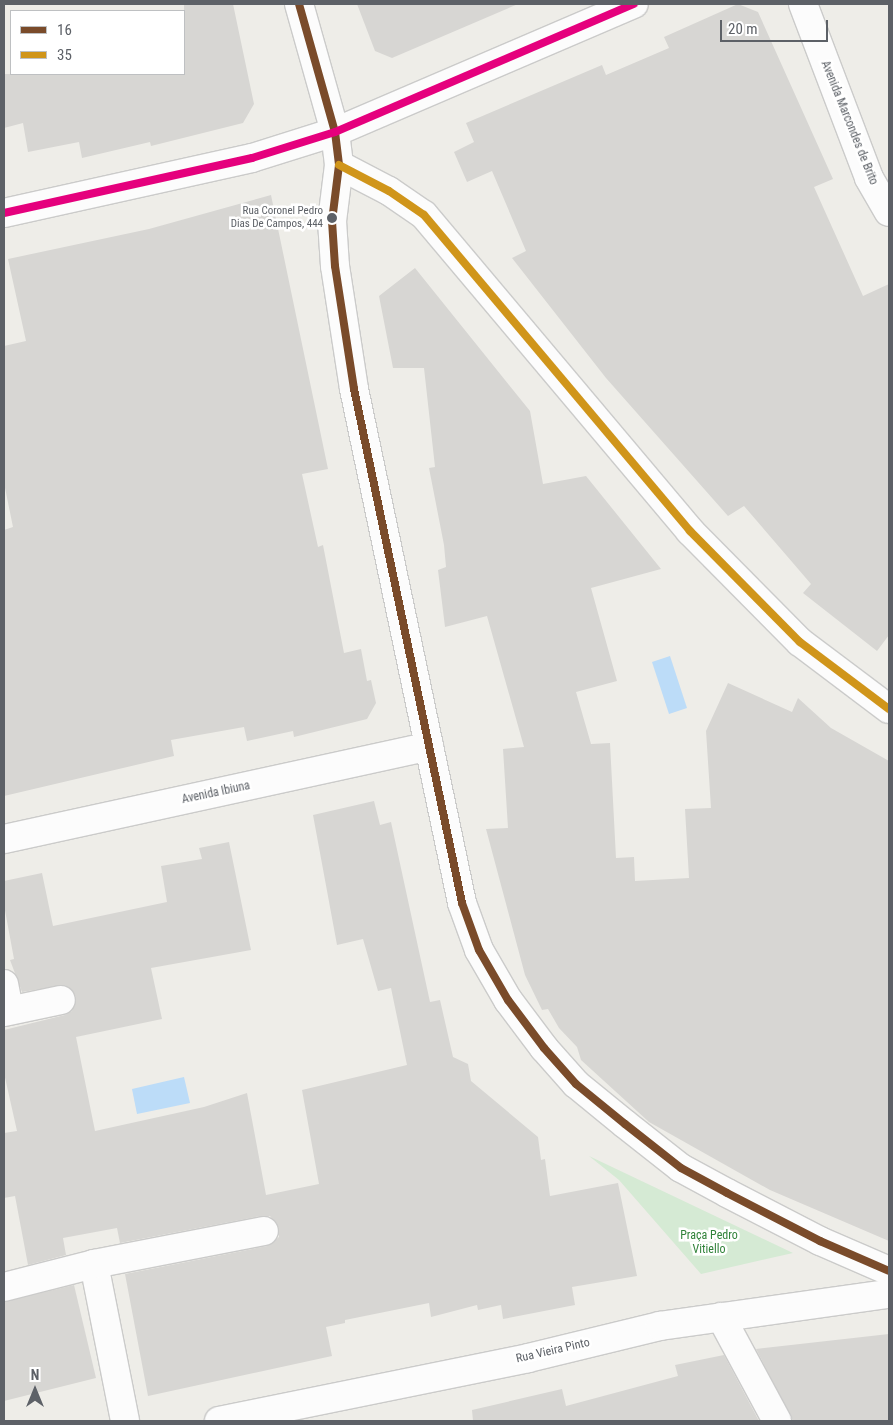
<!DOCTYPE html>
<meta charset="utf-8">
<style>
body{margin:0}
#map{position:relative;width:893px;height:1425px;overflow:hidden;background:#eeede8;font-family:"Roboto Condensed",sans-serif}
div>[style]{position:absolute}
.green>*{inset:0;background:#d5ead4}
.water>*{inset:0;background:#bcdcf8}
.building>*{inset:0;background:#d7d6d3}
.roads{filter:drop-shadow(1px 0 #cbcbca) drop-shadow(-1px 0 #cbcbca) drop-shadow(0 1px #cbcbca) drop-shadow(0 -1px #cbcbca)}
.minor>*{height:28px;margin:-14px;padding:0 14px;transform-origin:14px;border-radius:14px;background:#fcfcfc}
.bus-1>*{height:8px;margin:-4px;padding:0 4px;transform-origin:4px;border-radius:4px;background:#7a4b2a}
.bus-2>*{height:8px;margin:-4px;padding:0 4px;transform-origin:4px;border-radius:4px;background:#d0951a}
.bus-3>*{height:8px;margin:-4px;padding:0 4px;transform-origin:4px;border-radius:4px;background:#e5007d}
.dots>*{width:14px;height:14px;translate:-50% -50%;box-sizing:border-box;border:2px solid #fff;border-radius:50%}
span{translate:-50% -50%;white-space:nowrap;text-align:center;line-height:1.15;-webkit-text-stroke:5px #fff;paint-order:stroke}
.bus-label{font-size:11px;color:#5d6167}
.right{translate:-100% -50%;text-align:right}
.street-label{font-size:12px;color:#5d6167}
.park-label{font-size:12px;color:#308239}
.frame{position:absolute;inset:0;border:5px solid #5d6167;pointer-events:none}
.legend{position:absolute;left:10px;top:10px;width:175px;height:65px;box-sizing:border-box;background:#fff;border:1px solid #bec0c2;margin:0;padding:6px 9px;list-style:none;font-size:15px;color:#5d6167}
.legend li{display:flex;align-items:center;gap:10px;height:25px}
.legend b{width:25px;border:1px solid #bec0c2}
.north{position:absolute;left:10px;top:1365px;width:50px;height:50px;-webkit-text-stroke:4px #fff;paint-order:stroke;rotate:0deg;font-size:14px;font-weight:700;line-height:20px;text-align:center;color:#5d6167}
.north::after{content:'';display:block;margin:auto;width:18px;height:22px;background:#5d6167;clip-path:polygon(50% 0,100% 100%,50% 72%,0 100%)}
.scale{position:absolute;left:720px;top:20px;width:108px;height:22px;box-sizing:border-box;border:2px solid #5d6167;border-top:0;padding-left:6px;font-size:15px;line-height:18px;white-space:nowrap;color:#5d6167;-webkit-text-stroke:4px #fff;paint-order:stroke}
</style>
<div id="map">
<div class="green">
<div style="clip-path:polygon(589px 1156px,793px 1253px,701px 1274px,619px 1180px)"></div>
</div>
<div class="water">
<div style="clip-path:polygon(670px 656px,687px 708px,669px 714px,652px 662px)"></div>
<div style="clip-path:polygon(184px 1077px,190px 1103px,137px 1114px,132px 1089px)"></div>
</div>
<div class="building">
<div style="clip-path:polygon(184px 4px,233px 4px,254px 104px,243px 123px,151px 146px,150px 142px,82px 158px,79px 142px,28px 152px,23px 123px,4px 128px,4px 74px,184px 74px)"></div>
<div style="clip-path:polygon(357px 4px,518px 4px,392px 58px,375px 51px)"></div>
<div style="clip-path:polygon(738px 4px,758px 12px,833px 179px,814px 187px,863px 296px,889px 284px,889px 635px,877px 651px,803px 593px,811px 584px,744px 506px,728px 516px,606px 378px,512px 258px,526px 251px,492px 171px,467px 182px,454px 152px,474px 142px,466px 123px,602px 65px,606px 75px,669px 48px,664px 37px)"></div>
<div style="clip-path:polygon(271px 195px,328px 469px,302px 474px,318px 547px,323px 545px,344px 653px,361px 649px,367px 681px,371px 680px,376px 703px,367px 719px,294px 737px,293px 731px,247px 741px,244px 727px,171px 740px,174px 756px,4px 796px,4px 530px,13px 527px,4px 483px,4px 346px,26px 341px,8px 259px,149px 229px)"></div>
<div style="clip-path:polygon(415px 268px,530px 411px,543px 484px,586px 476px,661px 569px,591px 588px,617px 681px,576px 692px,591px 744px,610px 743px,616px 858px,634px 857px,635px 881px,689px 878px,685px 809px,711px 808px,706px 731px,728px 683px,792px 712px,798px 698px,831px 728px,889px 761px,889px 1241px,770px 1190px,649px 1122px,581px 1060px,577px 1047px,559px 1028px,548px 1009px,542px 1010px,525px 975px,486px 829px,508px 828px,503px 749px,524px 747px,487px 616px,445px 627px,438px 570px,446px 567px,444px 545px,429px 468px,435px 467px,424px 368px,393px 368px,379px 296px)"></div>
<div style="clip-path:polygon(374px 801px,380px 825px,391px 822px,430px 1002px,440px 1000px,453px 1057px,468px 1064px,471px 1081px,538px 1137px,541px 1160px,545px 1159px,550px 1196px,618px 1183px,637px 1276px,572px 1287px,575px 1305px,503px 1319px,501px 1305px,478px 1310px,477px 1305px,431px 1317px,429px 1303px,345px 1320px,345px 1323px,326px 1327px,332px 1356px,148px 1396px,125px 1274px,267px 1246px,279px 1237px,279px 1228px,270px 1216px,261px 1216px,120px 1243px,117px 1228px,63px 1238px,66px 1255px,28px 1265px,15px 1196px,4px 1198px,4px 1133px,17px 1131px,4px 1073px,4px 1030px,65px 1015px,72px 1011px,76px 997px,65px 985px,22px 992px,10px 960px,14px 959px,4px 905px,4px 881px,42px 873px,53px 926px,167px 902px,161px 866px,202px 859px,199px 848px,229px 842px,251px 950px,151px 968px,162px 1019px,76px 1037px,95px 1131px,204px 1107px,247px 1093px,266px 1195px,319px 1184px,302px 1090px,407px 1065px,391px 988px,378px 991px,363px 939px,337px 945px,313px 815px)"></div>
<div style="clip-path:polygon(74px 1285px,96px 1378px,4px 1401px,4px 1302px)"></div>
<div style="clip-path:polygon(889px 1334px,889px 1421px,793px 1421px,756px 1349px)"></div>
<div style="clip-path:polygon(724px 1355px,759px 1421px,473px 1421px,472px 1410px,562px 1389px,566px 1406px,678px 1376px,675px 1365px)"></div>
</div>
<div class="roads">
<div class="minor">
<div style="left:299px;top:4px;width:133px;rotate:74.3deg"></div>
<div style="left:335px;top:132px;width:33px;rotate:83deg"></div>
<div style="left:339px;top:165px;width:56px;rotate:97.1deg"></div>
<div style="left:332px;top:221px;width:45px;rotate:86.2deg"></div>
<div style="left:335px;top:266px;width:124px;rotate:81.2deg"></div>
<div style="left:354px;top:389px;width:525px;rotate:78.13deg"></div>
<div style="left:462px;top:903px;width:50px;rotate:70.1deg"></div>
<div style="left:479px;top:950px;width:58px;rotate:59.9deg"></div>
<div style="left:508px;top:1000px;width:60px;rotate:53.1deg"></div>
<div style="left:544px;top:1048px;width:48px;rotate:48.4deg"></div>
<div style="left:576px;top:1084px;width:63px;rotate:39.2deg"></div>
<div style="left:625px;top:1124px;width:71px;rotate:38.2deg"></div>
<div style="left:681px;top:1168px;width:52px;rotate:28.5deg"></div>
<div style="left:727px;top:1193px;width:105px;rotate:27.3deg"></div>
<div style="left:820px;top:1241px;width:75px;rotate:23.5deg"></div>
<div style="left:803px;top:4px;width:186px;rotate:69.2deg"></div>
<div style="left:869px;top:178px;width:39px;rotate:60deg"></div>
<div style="left:339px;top:165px;width:56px;rotate:27.5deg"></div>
<div style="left:389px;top:191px;width:42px;rotate:34.4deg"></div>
<div style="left:424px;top:215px;width:413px;rotate:49.9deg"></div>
<div style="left:690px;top:531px;width:156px;rotate:45.3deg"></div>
<div style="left:800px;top:642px;width:111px;rotate:37deg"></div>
<div style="left:4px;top:213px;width:254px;rotate:-12.5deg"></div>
<div style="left:252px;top:158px;width:87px;rotate:-17.4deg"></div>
<div style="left:335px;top:132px;width:325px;rotate:-23.2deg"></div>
<div style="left:4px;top:839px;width:435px;rotate:-12.3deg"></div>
<div style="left:4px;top:984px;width:26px;rotate:79deg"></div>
<div style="left:4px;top:1012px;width:58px;rotate:-11.9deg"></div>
<div style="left:94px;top:1264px;width:160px;rotate:78.8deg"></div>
<div style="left:4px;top:1287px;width:93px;rotate:-14.3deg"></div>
<div style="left:94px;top:1264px;width:173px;rotate:-11deg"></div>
<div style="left:721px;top:1317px;width:118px;rotate:61.7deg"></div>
<div style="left:219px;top:1421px;width:315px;rotate:-11.5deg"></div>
<div style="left:528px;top:1358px;width:136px;rotate:-13.6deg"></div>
<div style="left:660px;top:1326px;width:231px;rotate:-8deg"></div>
</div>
</div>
<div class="bus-1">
<div style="left:299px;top:4px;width:133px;rotate:74.3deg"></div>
<div style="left:335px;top:132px;width:33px;rotate:83deg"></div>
<div style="left:339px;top:165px;width:56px;rotate:97.1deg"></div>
<div style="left:332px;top:221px;width:45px;rotate:86.2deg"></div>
<div style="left:335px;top:266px;width:124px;rotate:81.2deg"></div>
<div style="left:354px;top:389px;width:525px;rotate:78.13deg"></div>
<div style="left:462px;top:903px;width:50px;rotate:70.1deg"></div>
<div style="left:479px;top:950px;width:58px;rotate:59.9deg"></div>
<div style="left:508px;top:1000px;width:60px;rotate:53.1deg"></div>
<div style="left:544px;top:1048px;width:48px;rotate:48.4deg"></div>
<div style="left:576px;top:1084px;width:63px;rotate:39.2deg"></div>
<div style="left:625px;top:1124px;width:71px;rotate:38.2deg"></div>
<div style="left:681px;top:1168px;width:52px;rotate:28.5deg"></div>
<div style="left:727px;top:1193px;width:105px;rotate:27.3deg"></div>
<div style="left:820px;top:1241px;width:75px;rotate:23.5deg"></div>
</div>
<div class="bus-2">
<div style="left:339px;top:165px;width:56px;rotate:27.5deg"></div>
<div style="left:389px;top:191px;width:42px;rotate:34.4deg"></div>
<div style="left:424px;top:215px;width:413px;rotate:49.9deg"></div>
<div style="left:690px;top:531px;width:156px;rotate:45.3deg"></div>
<div style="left:800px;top:642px;width:111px;rotate:37deg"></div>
</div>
<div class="bus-3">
<div style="left:4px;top:213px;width:254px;rotate:-12.5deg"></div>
<div style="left:252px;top:158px;width:87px;rotate:-17.4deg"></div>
<div style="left:335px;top:132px;width:325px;rotate:-23.2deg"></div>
</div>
<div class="dots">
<div style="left:332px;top:218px;background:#5d6167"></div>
</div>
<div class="bus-label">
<span class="right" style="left:323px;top:218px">Rua Coronel Pedro<br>Dias De Campos, 444</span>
</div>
<div class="street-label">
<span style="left:849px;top:123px;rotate:68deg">Avenida Marcondes de Brito</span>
<span style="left:216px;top:793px;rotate:-12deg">Avenida Ibiuna</span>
<span style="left:553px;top:1351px;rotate:-13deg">Rua Vieira Pinto</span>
</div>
<div class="park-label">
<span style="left:709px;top:1243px">Praça Pedro<br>Vitiello</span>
</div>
<div class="frame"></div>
<ul class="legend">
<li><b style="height:6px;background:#7a4b2a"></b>16</li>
<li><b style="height:6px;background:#d0951a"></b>35</li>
</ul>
<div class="north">N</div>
<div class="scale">20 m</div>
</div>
